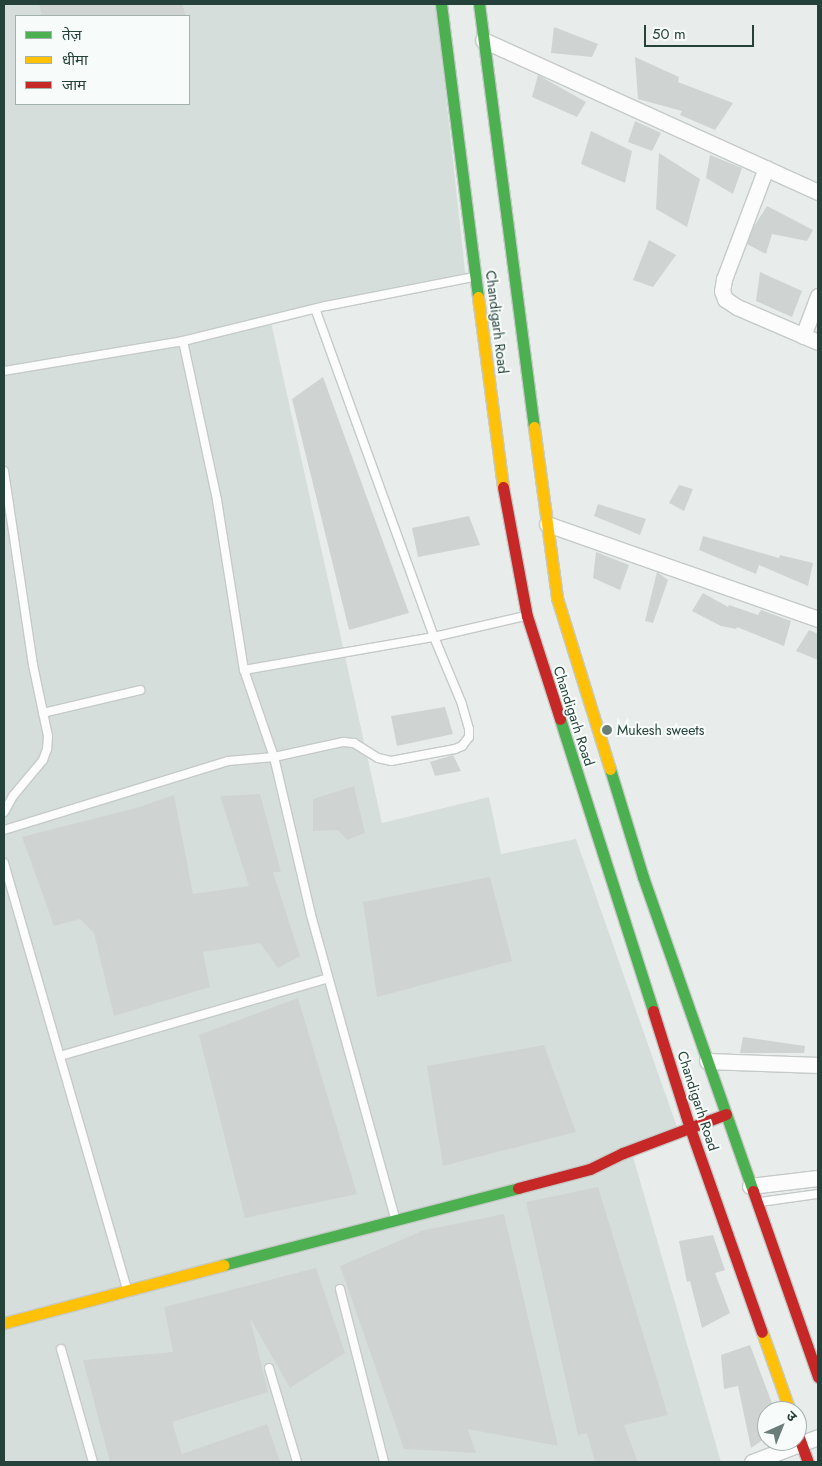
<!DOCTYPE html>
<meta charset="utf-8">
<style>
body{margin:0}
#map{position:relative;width:822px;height:1466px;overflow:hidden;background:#e8edeb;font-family:Jost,"Noto Sans Devanagari",sans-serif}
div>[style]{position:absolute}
.built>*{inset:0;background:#d6dedb}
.building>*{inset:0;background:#cfd4d2}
.roads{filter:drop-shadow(1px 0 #c5cac8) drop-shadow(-1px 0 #c5cac8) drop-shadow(0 1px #c5cac8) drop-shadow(0 -1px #c5cac8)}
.lane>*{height:8px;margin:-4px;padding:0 4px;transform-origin:4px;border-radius:4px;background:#fcfcfc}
.street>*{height:15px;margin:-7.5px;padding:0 7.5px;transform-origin:7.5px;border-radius:7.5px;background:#fcfcfc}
.fast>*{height:11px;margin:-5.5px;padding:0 5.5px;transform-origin:5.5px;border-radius:5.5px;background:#4caf50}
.slow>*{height:11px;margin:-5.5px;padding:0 5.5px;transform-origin:5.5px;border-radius:5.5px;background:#ffc107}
.jam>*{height:11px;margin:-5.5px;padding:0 5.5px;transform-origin:5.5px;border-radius:5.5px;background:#c62828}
.dots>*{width:14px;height:14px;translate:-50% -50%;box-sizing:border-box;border:2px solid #f7fbf9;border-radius:50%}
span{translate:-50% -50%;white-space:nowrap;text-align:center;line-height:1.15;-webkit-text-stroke:4px #f7fbf9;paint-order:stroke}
.street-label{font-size:14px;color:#24423a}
.poi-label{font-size:14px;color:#24423a}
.left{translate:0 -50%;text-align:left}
.frame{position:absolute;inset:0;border:5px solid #24423a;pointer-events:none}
.legend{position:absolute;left:15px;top:15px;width:175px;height:90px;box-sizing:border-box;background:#f7fbf9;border:1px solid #a3b1ad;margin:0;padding:6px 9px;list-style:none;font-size:15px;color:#24423a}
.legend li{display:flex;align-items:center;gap:10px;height:25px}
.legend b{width:25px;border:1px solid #a3b1ad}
.north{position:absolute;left:757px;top:1401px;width:50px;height:50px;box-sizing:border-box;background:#f7fbf9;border:1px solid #a3b1ad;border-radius:50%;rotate:44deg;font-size:14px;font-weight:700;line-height:20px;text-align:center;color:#24423a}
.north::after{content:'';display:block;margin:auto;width:18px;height:22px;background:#697e78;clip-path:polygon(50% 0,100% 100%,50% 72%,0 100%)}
.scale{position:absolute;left:644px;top:25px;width:110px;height:22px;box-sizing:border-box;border:2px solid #24423a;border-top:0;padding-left:6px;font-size:15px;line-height:18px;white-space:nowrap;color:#24423a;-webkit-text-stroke:4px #f7fbf9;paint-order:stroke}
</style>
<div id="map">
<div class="built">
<div style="clip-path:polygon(evenodd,4px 4px,436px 4px,466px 281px,271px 322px,382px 823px,489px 797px,501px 854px,576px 839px,678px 1130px,632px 1153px,721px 1462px,4px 1462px,4px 4px,16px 16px,189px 16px,189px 104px,16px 104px,16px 16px)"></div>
</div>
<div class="building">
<div style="clip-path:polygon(39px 4px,182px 4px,186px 16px,42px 16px)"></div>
<div style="clip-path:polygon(554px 27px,598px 44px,592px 57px,551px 53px)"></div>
<div style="clip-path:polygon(635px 57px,679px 77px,678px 82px,733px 103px,715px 130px,680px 115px,682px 111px,638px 99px)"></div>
<div style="clip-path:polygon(538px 75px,586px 102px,577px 117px,532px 97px)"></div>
<div style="clip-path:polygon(635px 121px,661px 133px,652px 151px,628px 142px)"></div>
<div style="clip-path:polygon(591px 131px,632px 151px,625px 183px,581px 164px)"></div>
<div style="clip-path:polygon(659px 153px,700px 179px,687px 227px,656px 209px)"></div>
<div style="clip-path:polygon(710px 155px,742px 168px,733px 194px,706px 178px)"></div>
<div style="clip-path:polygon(767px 206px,813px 230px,807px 241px,772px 234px,766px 254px,747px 244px,753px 228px)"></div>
<div style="clip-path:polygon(649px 240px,676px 255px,653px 287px,633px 280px)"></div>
<div style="clip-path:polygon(760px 272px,802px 291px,792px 317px,756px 301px)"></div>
<div style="clip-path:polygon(323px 377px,409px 613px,349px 630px,292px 399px)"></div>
<div style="clip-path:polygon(679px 485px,693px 489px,684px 511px,669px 503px)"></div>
<div style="clip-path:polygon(598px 504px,646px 519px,640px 535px,594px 516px)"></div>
<div style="clip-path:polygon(469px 516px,480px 545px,418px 557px,412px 528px)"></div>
<div style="clip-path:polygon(703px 536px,779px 558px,780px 555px,813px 563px,808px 586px,759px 565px,756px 574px,699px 550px)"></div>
<div style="clip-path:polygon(596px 552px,629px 565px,620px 590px,593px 578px)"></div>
<div style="clip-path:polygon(657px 572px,668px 580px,653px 623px,645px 621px)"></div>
<div style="clip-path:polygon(703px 593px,728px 607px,729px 605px,758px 615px,761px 610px,791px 621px,784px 646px,737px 627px,736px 629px,721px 626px,692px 611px)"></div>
<div style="clip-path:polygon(809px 630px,818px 634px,818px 660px,796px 651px)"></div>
<div style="clip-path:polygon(445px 707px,453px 734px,397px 746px,391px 716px)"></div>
<div style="clip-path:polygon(453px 755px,461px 771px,435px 776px,430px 762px)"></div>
<div style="clip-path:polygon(354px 786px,365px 833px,347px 840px,338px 830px,313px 831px,313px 799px)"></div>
<div style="clip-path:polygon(260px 794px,281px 872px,273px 872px,300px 956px,278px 968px,260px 943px,203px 952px,210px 987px,114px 1016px,94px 933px,80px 919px,54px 926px,22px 837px,136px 808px,174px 795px,193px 894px,249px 886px,220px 796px)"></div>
<div style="clip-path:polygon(490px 877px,512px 961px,377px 997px,363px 902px)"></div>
<div style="clip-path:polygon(298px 998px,357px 1194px,245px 1218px,199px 1035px)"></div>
<div style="clip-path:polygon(743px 1037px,805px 1046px,804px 1053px,740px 1053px)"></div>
<div style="clip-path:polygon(544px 1045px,576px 1132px,443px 1166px,427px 1066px)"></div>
<div style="clip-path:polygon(598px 1187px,668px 1415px,624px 1425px,638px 1462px,595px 1462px,587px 1433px,578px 1435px,526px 1202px)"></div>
<div style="clip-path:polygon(504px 1214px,558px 1446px,468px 1429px,476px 1453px,404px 1449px,340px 1266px,420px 1232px,420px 1231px)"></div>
<div style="clip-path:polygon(713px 1235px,725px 1270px,715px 1273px,730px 1313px,702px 1328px,690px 1281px,687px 1282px,679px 1241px)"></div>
<div style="clip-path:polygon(316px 1268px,345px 1353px,290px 1388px,250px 1318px,268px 1392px,172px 1422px,182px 1454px,267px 1424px,280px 1462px,110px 1462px,83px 1360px,173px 1352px,164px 1307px)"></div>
<div style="clip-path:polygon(750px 1345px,775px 1411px,767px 1411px,767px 1437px,751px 1448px,738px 1386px,724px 1389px,721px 1355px)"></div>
</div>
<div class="roads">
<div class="lane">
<div style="left:183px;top:341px;width:163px;rotate:77.9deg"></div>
<div style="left:217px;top:500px;width:172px;rotate:81deg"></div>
<div style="left:244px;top:670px;width:92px;rotate:71deg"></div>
<div style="left:274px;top:757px;width:162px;rotate:76.8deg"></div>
<div style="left:311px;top:915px;width:314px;rotate:74.5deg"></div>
<div style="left:4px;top:371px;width:181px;rotate:-9.5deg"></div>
<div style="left:183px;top:341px;width:147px;rotate:-13.8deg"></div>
<div style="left:326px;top:306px;width:151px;rotate:-11.1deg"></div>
<div style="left:4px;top:471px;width:196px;rotate:81.5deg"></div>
<div style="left:33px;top:665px;width:73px;rotate:78.1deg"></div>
<div style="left:48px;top:736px;width:13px;rotate:94deg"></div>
<div style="left:47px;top:749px;width:12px;rotate:110deg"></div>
<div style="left:43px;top:760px;width:47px;rotate:129.8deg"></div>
<div style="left:13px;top:796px;width:18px;rotate:119deg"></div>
<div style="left:244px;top:670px;width:193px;rotate:-9.9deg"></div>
<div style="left:434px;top:637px;width:93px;rotate:-13deg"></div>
<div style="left:43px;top:713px;width:100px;rotate:-13.3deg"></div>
<div style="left:4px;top:830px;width:234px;rotate:-17.1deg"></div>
<div style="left:228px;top:761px;width:46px;rotate:-5deg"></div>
<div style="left:274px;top:757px;width:71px;rotate:-12.3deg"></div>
<div style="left:343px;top:742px;width:11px;rotate:5deg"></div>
<div style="left:354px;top:743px;width:28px;rotate:32deg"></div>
<div style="left:378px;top:758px;width:13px;rotate:13deg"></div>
<div style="left:391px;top:761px;width:65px;rotate:-10.6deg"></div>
<div style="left:455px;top:749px;width:8px;rotate:-23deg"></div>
<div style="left:462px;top:746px;width:11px;rotate:-52deg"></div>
<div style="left:469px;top:737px;width:8px;rotate:-90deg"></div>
<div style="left:469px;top:729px;width:26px;rotate:-106deg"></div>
<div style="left:462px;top:704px;width:73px;rotate:-112.7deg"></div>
<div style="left:434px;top:637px;width:349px;rotate:-109.9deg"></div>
<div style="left:4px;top:863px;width:443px;rotate:73.9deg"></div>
<div style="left:60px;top:1056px;width:279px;rotate:-16.2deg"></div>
<div style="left:760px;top:1202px;width:59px;rotate:-7.9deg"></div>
<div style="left:340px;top:1289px;width:179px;rotate:75.7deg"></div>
<div style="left:61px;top:1349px;width:117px;rotate:74.2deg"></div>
<div style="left:269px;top:1368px;width:98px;rotate:73.4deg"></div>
</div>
<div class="street">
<div style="left:483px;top:40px;width:368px;rotate:24.4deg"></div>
<div style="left:766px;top:168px;width:119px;rotate:110.7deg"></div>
<div style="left:724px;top:279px;width:12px;rotate:99deg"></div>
<div style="left:722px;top:291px;width:9px;rotate:69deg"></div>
<div style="left:725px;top:299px;width:14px;rotate:34deg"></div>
<div style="left:737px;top:307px;width:88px;rotate:23.4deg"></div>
<div style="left:803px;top:336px;width:43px;rotate:-69.4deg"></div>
<div style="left:547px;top:524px;width:287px;rotate:19.3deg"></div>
<div style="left:707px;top:1061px;width:111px;rotate:2.1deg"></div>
<div style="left:750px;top:1186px;width:68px;rotate:-6.7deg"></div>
<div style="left:752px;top:1462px;width:71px;rotate:-20.7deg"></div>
</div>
<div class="fast">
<div style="left:441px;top:4px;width:295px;rotate:82.8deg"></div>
<div style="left:479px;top:4px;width:427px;rotate:82.6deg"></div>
<div style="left:560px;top:719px;width:306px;rotate:72.3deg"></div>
<div style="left:610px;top:769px;width:113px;rotate:73deg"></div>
<div style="left:643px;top:877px;width:333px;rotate:70.7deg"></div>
<div style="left:223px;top:1265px;width:305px;rotate:-14.6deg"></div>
</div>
<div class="slow">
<div style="left:478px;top:297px;width:192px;rotate:82.5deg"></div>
<div style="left:534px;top:427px;width:173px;rotate:82.3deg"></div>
<div style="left:557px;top:598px;width:179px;rotate:72.8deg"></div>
<div style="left:4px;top:1323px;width:227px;rotate:-14.8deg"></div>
<div style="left:762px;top:1332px;width:84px;rotate:70.5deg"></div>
</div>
<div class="jam">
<div style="left:503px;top:487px;width:131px;rotate:79.5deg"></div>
<div style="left:527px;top:616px;width:108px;rotate:72.2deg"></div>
<div style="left:653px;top:1011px;width:123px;rotate:72.5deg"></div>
<div style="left:690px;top:1128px;width:216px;rotate:70.6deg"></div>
<div style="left:518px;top:1188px;width:74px;rotate:-14.8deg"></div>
<div style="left:590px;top:1169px;width:37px;rotate:-26deg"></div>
<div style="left:623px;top:1153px;width:110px;rotate:-20.7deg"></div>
<div style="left:753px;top:1191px;width:197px;rotate:70.7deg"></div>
<div style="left:797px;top:1432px;width:32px;rotate:70deg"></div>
</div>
</div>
<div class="dots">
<div style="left:607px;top:730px;background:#697e78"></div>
</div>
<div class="street-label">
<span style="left:497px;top:322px;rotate:83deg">Chandigarh Road</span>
<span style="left:574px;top:716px;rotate:72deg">Chandigarh Road</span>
<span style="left:698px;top:1101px;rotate:72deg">Chandigarh Road</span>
</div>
<div class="poi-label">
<span class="left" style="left:617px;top:730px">Mukesh sweets</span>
</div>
<div class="frame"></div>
<ul class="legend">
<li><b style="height:6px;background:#4caf50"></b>तेज़</li>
<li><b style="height:6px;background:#ffc107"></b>धीमा</li>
<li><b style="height:6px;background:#c62828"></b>जाम</li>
</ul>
<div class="north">उ</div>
<div class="scale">50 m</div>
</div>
